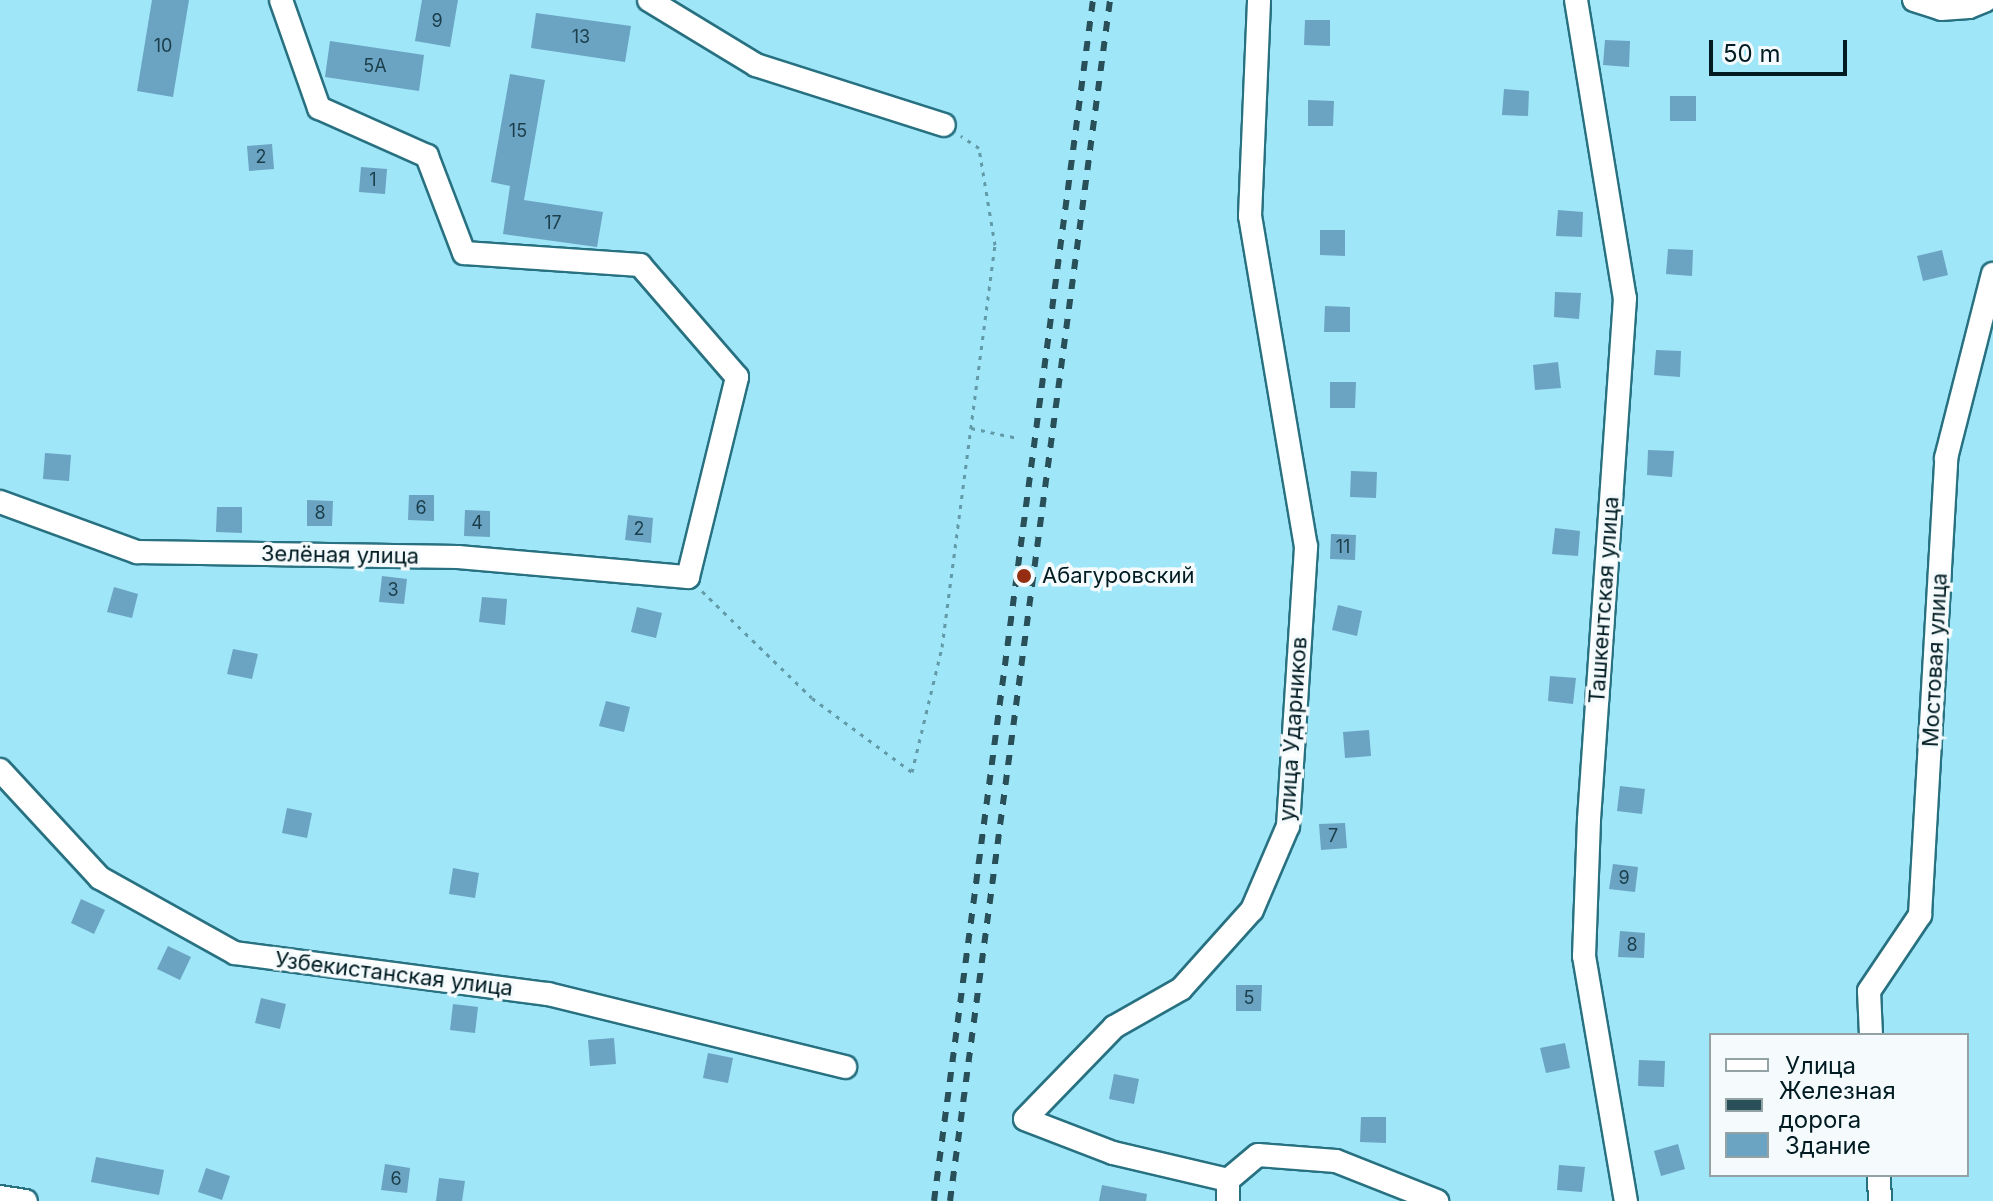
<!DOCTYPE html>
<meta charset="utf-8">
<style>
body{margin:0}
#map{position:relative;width:1993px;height:1201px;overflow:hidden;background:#9fe6f8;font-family:Inter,sans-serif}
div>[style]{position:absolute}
.building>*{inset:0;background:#6ba3c2}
.path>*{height:3px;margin-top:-1.5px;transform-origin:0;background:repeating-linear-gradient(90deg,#639aa7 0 4px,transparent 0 10px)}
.roads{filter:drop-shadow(2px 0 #287181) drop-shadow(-2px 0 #287181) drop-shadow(0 2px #287181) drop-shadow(0 -2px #287181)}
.street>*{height:22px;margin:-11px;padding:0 11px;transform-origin:11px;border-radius:11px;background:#fff}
.rail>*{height:6px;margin-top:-3px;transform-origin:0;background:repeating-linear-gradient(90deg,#295059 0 10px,transparent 0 20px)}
.dots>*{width:22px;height:22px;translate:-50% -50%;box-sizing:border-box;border:4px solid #f5fbfd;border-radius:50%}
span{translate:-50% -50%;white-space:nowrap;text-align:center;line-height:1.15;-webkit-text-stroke:7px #f5fbfd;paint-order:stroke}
.number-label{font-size:18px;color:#1b3e4a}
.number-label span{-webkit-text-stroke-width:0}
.street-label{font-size:22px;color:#001c22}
.poi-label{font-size:22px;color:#001c22}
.left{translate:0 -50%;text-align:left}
.legend{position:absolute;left:1709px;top:1033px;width:260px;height:144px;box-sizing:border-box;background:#f5fbfd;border:2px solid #93a2a5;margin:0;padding:10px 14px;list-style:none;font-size:24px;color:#001c22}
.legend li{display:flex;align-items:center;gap:16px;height:40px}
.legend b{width:40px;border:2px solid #93a2a5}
.scale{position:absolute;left:1709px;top:40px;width:138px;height:36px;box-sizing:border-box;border:4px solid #001c22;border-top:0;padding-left:10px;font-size:24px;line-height:28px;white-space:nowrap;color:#001c22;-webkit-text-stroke:6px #f5fbfd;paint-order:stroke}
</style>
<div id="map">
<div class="building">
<div style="clip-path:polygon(152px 0,189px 0,173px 97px,137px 91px)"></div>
<div style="clip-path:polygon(422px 0,458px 0,450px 47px,415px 41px)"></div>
<div style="clip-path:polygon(536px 13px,631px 26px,625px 62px,531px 48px)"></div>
<div style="clip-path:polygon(1305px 20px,1330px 20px,1330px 46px,1304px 45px)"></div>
<div style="clip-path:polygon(1605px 40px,1630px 41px,1629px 67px,1603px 65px)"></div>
<div style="clip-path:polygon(330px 41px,424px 55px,419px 91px,325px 77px)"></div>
<div style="clip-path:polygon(510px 74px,545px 80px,524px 200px,603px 212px,597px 247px,503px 234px,510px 186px,491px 182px)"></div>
<div style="clip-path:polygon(1504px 89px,1529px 91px,1528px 116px,1502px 115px)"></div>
<div style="clip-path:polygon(1670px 96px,1696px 96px,1696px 121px,1670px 121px)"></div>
<div style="clip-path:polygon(1308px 100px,1334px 101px,1333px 126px,1308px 126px)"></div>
<div style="clip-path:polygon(272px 144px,274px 169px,249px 171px,247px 146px)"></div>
<div style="clip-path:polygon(361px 167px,387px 169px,385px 194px,359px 192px)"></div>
<div style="clip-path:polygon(1558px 210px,1583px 212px,1582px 237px,1556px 236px)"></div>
<div style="clip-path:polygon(1320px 230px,1345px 230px,1345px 256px,1320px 255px)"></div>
<div style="clip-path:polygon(1668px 249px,1693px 250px,1692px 276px,1666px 274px)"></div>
<div style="clip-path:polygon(1942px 250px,1948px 275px,1923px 281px,1917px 256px)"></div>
<div style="clip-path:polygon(1555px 292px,1581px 293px,1579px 319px,1554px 317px)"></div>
<div style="clip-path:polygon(1325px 306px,1350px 307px,1350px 332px,1324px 332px)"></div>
<div style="clip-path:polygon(1656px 350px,1681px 351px,1680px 377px,1654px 375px)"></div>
<div style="clip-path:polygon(1558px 362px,1561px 388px,1535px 390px,1533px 365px)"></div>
<div style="clip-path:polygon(1330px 382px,1356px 382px,1355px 408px,1330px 408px)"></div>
<div style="clip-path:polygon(1648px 450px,1674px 451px,1672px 477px,1647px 475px)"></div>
<div style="clip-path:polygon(45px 453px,71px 455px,69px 481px,43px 479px)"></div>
<div style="clip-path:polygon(1351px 471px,1377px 472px,1376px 498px,1350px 497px)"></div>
<div style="clip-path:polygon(409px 495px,434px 495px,434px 521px,408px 520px)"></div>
<div style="clip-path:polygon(307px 500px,333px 501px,332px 526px,307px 526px)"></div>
<div style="clip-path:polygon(217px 507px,242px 507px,242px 533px,216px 532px)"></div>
<div style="clip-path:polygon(465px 510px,490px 511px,490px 537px,464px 536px)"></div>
<div style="clip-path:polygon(628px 515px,653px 518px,651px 543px,625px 540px)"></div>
<div style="clip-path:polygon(1555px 528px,1580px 531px,1578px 556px,1552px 554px)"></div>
<div style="clip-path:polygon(1331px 534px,1356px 535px,1355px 560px,1330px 559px)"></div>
<div style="clip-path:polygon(382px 576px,407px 579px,404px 604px,379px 602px)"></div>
<div style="clip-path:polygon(114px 587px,138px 594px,132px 618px,107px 612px)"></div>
<div style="clip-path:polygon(482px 597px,507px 599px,505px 625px,479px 622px)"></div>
<div style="clip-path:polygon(1338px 605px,1362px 611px,1357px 636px,1332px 630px)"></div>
<div style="clip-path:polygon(637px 607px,662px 613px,656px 638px,631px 632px)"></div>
<div style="clip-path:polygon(233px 649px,258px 654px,252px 679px,227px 674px)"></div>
<div style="clip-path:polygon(1550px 676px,1576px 678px,1573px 704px,1548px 701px)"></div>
<div style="clip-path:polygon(606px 701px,630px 707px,624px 732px,599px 726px)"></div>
<div style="clip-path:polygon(1369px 730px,1371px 756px,1345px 758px,1343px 732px)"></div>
<div style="clip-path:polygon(1620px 786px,1645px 789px,1642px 814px,1617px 811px)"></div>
<div style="clip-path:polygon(287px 808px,312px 813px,307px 838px,282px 833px)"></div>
<div style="clip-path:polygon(1345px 823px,1347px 848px,1321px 850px,1319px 824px)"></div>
<div style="clip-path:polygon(1613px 864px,1638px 867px,1635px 892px,1609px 889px)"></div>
<div style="clip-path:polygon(453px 868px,479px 873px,475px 898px,449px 894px)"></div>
<div style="clip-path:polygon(81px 899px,105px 910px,94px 934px,71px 923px)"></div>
<div style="clip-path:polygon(1620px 931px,1645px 933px,1644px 958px,1618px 957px)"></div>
<div style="clip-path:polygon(168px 946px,191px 957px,180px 980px,157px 969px)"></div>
<div style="clip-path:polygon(1236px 985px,1262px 985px,1261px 1011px,1236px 1011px)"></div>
<div style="clip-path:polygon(261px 998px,286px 1004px,280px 1029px,255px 1023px)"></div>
<div style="clip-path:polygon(453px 1004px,478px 1007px,475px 1033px,450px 1030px)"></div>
<div style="clip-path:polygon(614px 1038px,616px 1064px,590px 1066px,588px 1040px)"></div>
<div style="clip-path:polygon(1565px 1043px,1570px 1068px,1546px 1073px,1540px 1048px)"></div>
<div style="clip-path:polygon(708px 1053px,733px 1058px,728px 1083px,703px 1078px)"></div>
<div style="clip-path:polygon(1639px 1060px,1665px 1061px,1664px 1087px,1638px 1086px)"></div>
<div style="clip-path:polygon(1114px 1074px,1139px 1079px,1134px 1104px,1109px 1099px)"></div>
<div style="clip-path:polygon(1361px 1117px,1386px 1117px,1386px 1143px,1360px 1142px)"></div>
<div style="clip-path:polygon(1678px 1144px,1685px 1169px,1661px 1176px,1654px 1151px)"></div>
<div style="clip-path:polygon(96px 1157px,164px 1170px,159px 1195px,91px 1182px)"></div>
<div style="clip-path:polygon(385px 1164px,410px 1168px,407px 1193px,381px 1190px)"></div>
<div style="clip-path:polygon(1559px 1165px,1585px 1167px,1582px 1192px,1557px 1190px)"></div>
<div style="clip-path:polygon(206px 1168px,230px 1176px,222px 1200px,198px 1192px)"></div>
<div style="clip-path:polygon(439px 1178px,465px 1181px,462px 1201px,436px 1201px)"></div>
<div style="clip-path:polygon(1102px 1185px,1147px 1194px,1146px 1201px,1099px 1201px)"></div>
</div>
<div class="path">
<div style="left:971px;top:428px;width:48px;rotate:12deg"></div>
<div style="left:702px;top:591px;width:153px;rotate:44.2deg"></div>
<div style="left:812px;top:698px;width:124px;rotate:36.5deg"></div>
<div style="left:912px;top:772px;width:129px;rotate:-76.5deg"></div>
<div style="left:942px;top:647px;width:405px;rotate:-82.5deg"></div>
<div style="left:995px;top:245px;width:98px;rotate:-99.4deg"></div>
<div style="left:979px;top:148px;width:22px;rotate:-146deg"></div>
</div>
<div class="roads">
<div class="street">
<div style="left:649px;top:0;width:125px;rotate:31.3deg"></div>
<div style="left:756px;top:65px;width:197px;rotate:17.7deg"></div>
<div style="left:1576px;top:0;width:302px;rotate:80.7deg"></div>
<div style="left:1625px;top:298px;width:523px;rotate:93.95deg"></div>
<div style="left:1589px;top:820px;width:136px;rotate:92.1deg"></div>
<div style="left:1584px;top:956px;width:249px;rotate:80.3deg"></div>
<div style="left:1914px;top:0;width:28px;rotate:18deg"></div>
<div style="left:1941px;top:9px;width:28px;rotate:-4deg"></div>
<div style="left:1969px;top:7px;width:18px;rotate:-22deg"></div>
<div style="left:0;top:502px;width:146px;rotate:20.1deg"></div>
<div style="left:137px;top:552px;width:321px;rotate:0.9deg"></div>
<div style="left:458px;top:557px;width:231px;rotate:5deg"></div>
<div style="left:688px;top:577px;width:206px;rotate:-76.2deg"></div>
<div style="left:737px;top:377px;width:148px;rotate:-130.9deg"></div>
<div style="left:640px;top:265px;width:176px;rotate:-176.1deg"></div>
<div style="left:464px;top:253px;width:104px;rotate:-110.9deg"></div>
<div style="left:427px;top:156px;width:118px;rotate:-156deg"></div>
<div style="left:319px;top:108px;width:114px;rotate:-109.4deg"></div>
<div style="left:0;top:770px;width:147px;rotate:47.2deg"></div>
<div style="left:100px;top:878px;width:154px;rotate:29.1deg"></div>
<div style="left:235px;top:953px;width:316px;rotate:7.5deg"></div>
<div style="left:548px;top:994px;width:306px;rotate:13.8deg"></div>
<div style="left:1871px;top:1035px;width:44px;rotate:-92.6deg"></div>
<div style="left:1869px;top:991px;width:92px;rotate:-56.1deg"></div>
<div style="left:1920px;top:915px;width:458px;rotate:-86.7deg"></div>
<div style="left:1946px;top:458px;width:190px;rotate:-75.7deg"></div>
<div style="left:1879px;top:1175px;width:26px;rotate:88deg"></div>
<div style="left:1228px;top:1180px;width:39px;rotate:-40deg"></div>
<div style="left:1258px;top:1155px;width:78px;rotate:4.4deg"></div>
<div style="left:1336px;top:1161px;width:109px;rotate:21.6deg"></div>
<div style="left:0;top:1197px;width:26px;rotate:9deg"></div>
<div style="left:1228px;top:1201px;width:21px;rotate:-90deg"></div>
<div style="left:1228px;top:1180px;width:118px;rotate:-166.8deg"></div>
<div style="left:1113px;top:1153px;width:94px;rotate:-158.9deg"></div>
<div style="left:1025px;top:1119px;width:128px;rotate:-45.9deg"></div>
<div style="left:1114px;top:1027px;width:77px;rotate:-29.6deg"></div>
<div style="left:1181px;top:989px;width:106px;rotate:-48.1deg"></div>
<div style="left:1252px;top:910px;width:91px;rotate:-66.8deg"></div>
<div style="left:1288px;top:826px;width:280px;rotate:-86.3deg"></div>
<div style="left:1306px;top:547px;width:336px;rotate:-99.6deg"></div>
<div style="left:1250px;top:216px;width:216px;rotate:-87.6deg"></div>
</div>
</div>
<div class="rail">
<div style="left:934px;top:1201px;width:1211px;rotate:-82.46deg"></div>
<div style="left:950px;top:1201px;width:1212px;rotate:-82.41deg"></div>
</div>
<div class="dots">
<div style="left:1024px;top:576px;background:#952d12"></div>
</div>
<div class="number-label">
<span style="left:437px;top:21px">9</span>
<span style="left:581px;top:37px">13</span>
<span style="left:163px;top:46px">10</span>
<span style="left:375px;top:66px">5А</span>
<span style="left:518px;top:131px">15</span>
<span style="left:261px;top:157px">2</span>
<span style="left:373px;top:180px">1</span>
<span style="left:553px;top:223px">17</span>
<span style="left:421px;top:508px">6</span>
<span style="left:320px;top:513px">8</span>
<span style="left:477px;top:523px">4</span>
<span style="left:639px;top:529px">2</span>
<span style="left:1343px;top:547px">11</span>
<span style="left:393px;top:590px">3</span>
<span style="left:1333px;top:836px">7</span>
<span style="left:1624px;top:878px">9</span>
<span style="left:1632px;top:945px">8</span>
<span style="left:1249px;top:998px">5</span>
<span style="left:396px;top:1179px">6</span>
</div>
<div class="street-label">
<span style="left:340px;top:555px;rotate:1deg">Зелёная улица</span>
<span style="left:1604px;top:600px;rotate:-86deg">Ташкентская улица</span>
<span style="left:1935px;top:660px;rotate:-87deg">Мостовая улица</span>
<span style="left:1293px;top:729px;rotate:-86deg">улица Ударников</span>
<span style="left:394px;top:974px;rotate:7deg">Узбекистанская улица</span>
</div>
<div class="poi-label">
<span class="left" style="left:1042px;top:576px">Абагуровский</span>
</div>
<ul class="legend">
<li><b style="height:10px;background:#fff"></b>Улица</li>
<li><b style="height:10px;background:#295059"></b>Железная дорога</li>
<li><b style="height:22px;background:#6ba3c2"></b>Здание</li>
</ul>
<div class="scale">50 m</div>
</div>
